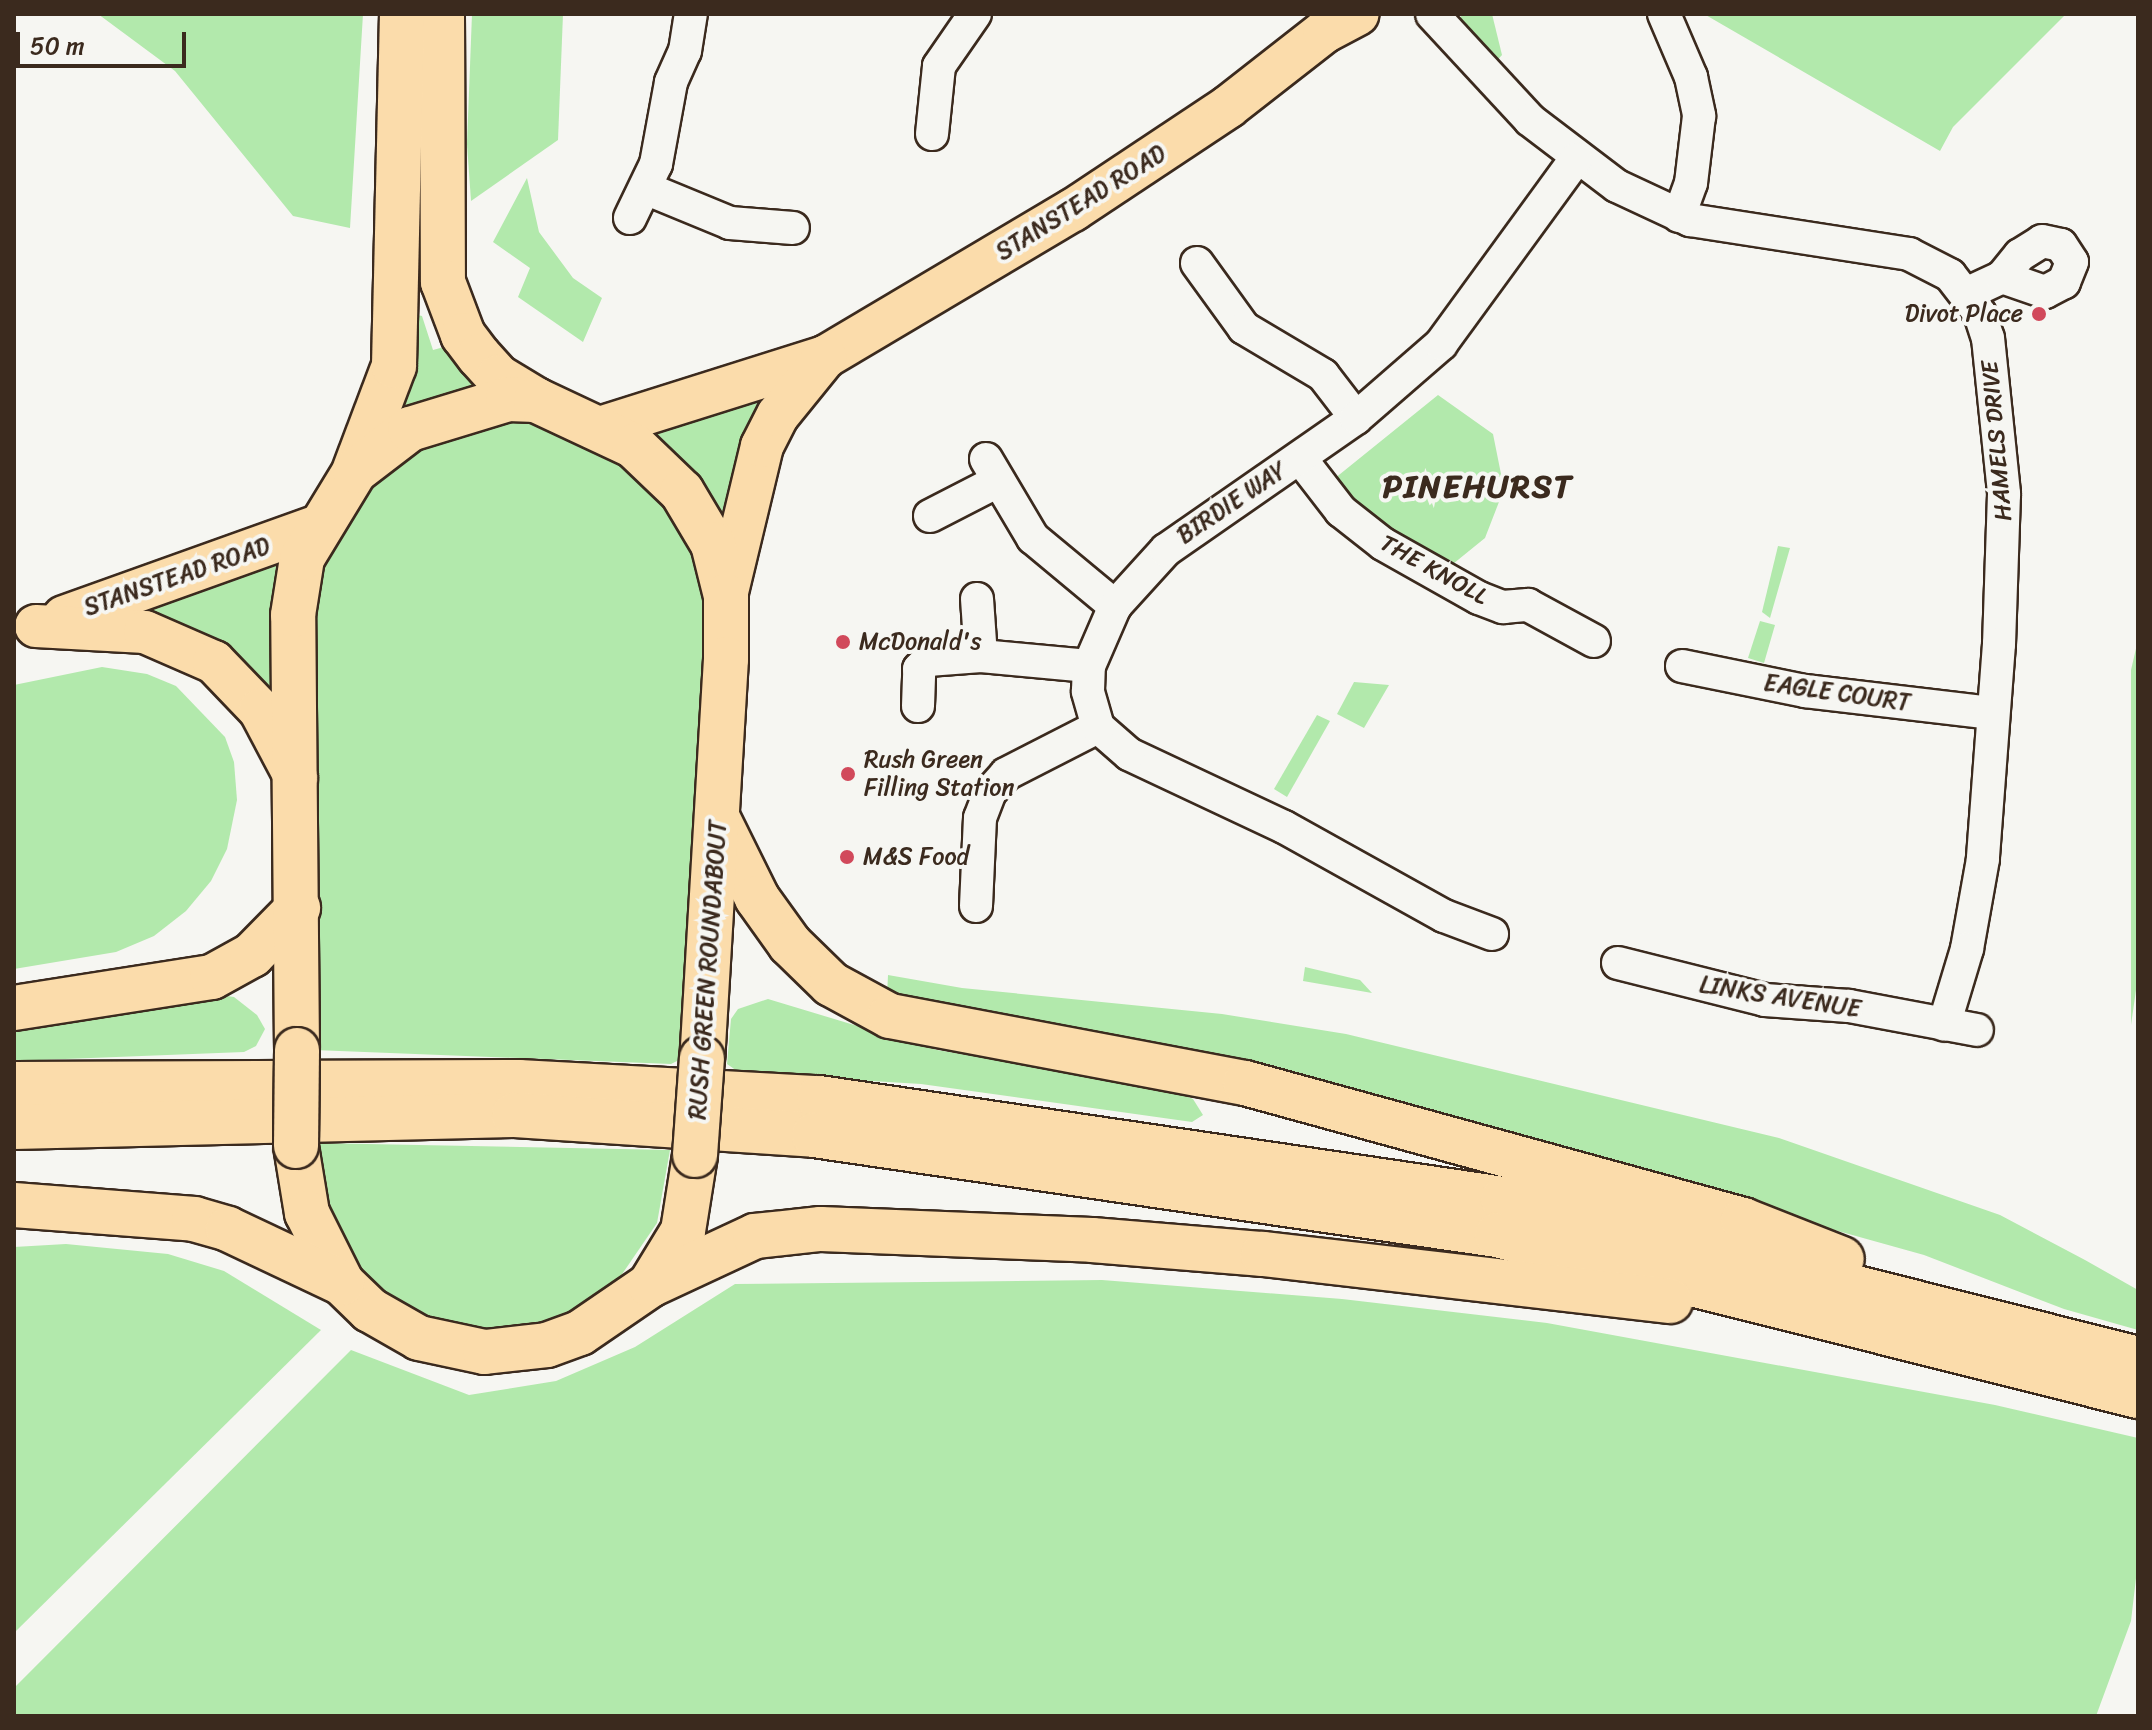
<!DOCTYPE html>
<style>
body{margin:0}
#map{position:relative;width:2152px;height:1730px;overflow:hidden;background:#f6f6f2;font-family:Sriracha,sans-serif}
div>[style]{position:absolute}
.green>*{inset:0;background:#b2e9ac}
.roads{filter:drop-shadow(2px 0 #3b2a1e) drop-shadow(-2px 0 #3b2a1e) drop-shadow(0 2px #3b2a1e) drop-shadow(0 -2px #3b2a1e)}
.minor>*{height:32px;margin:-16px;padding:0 16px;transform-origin:16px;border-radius:16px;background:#f6f6f2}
.major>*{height:42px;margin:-21px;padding:0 21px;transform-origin:21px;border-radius:21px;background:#fbdcab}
.highway>*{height:44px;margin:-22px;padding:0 22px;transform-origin:22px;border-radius:22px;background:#fbdcab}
.bridges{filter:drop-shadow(2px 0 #3b2a1e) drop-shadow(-2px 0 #3b2a1e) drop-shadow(0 2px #3b2a1e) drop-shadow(0 -2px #3b2a1e)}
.highway-bridge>*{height:44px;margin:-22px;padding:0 22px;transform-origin:22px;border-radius:22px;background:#fbdcab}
.dots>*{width:22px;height:22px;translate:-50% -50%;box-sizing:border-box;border:4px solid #f6f6f2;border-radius:50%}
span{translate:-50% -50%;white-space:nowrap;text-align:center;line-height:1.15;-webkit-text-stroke:8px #f6f6f2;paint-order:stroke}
.street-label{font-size:24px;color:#3b2a1e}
.poi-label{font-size:24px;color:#3b2a1e}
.right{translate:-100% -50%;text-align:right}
.left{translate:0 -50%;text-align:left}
.district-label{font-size:32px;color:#3b2a1e;font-weight:700;letter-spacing:2px}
.frame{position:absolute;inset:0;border:16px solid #3b2a1e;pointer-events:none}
.scale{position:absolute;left:16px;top:32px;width:170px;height:36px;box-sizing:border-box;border:4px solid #3b2a1e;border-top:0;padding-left:10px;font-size:24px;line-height:28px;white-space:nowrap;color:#3b2a1e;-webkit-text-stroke:6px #f6f6f2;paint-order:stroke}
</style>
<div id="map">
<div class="green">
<div style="clip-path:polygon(98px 14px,363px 14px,350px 228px,293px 216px,175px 71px)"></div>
<div style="clip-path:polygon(472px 14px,563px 14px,558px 140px,471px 201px,467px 144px)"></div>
<div style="clip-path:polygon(1463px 14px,1492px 14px,1502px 55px,1493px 65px,1456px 23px)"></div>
<div style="clip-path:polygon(1704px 14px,2066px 14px,1953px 127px,1940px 151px)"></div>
<div style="clip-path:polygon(527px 178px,539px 232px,573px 278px,602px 298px,583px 342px,518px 297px,530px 268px,493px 242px)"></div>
<div style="clip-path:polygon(413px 314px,422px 316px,433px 350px,451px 345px,484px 384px,398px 416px)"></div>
<div style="clip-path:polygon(789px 375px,729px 530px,651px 430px)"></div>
<div style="clip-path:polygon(1438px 395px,1493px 434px,1504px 489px,1485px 538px,1448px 568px,1370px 523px,1374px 516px,1342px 487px,1329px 483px)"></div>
<div style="clip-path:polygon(529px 420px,581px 432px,667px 494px,711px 590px,685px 1057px,671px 1064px,314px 1050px,312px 571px,382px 464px,477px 422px)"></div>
<div style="clip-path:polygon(1778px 546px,1790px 548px,1770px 618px,1762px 612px)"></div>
<div style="clip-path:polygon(280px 554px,276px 701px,119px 613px)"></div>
<div style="clip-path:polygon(1760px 621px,1775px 625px,1764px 663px,1748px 658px)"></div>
<div style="clip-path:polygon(2138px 640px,2138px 976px,2131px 1025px,2131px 670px)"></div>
<div style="clip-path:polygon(102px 667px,147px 674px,176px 686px,225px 737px,234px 762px,237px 800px,227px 849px,211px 881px,186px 911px,154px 936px,116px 952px,14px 969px,14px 685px)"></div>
<div style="clip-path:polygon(1354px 682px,1389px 685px,1364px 728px,1337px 714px)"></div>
<div style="clip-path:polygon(1317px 715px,1330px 721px,1287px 797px,1274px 789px)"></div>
<div style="clip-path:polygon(1305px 967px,1360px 980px,1372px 993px,1303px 981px)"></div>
<div style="clip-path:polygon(888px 975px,962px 988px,1222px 1014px,1346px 1034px,1779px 1138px,2000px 1215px,2085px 1260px,2138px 1290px,2138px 1330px,2064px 1309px,1924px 1255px,1579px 1159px,887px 996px)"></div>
<div style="clip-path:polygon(214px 994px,234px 997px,257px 1015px,265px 1029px,256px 1046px,244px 1052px,14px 1061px,14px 1025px)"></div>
<div style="clip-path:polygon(768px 999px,937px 1050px,1166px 1088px,1193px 1099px,1203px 1115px,1192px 1122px,921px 1084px,740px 1073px,727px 1064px,731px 1019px,738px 1009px)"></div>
<div style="clip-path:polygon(315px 1143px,670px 1150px,657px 1223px,616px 1283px,577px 1311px,532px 1328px,484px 1332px,434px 1323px,388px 1299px,351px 1263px,326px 1219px)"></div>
<div style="clip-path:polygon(66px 1244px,168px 1254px,224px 1271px,321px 1330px,14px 1633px,14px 1247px)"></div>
<div style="clip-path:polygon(1102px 1280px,1342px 1299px,1547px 1323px,1995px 1405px,2138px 1438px,2138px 1561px,2131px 1621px,2096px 1716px,14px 1716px,14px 1688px,351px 1350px,469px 1395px,556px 1381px,635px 1347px,735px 1284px)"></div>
</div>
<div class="roads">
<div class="minor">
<div style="left:1432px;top:14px;width:144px;rotate:47.2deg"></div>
<div style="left:1530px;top:120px;width:109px;rotate:37.2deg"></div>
<div style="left:1617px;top:186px;width:81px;rotate:25deg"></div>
<div style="left:1690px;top:220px;width:222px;rotate:8.8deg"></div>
<div style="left:1909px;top:254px;width:46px;rotate:27.1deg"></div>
<div style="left:1950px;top:275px;width:49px;rotate:52.4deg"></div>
<div style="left:1980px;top:314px;width:25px;rotate:72deg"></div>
<div style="left:1988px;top:338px;width:157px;rotate:84.1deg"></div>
<div style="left:2004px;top:494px;width:150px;rotate:91.9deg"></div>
<div style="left:1999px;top:644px;width:216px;rotate:94.3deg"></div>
<div style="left:1983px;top:859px;width:91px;rotate:100.1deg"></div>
<div style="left:1967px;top:949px;width:79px;rotate:106.8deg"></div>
<div style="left:1664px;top:14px;width:69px;rotate:66.8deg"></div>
<div style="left:1691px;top:77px;width:40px;rotate:78deg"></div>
<div style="left:1699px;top:116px;width:67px;rotate:96.8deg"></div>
<div style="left:1691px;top:183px;width:35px;rotate:110deg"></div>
<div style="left:932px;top:134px;width:68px;rotate:-84.1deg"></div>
<div style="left:939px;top:66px;width:63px;rotate:-55.3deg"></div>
<div style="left:645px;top:188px;width:92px;rotate:22.4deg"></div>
<div style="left:730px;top:223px;width:63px;rotate:4.5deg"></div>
<div style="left:630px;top:218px;width:60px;rotate:-64.3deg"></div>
<div style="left:656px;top:164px;width:83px;rotate:-79.6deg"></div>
<div style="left:671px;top:82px;width:34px;rotate:-66deg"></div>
<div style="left:685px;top:51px;width:37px;rotate:-81deg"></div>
<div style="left:1197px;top:263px;width:80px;rotate:54.1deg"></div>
<div style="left:1244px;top:328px;width:92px;rotate:30.7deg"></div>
<div style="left:1323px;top:375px;width:54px;rotate:52.5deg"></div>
<div style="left:1968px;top:293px;width:38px;rotate:-25deg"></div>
<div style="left:2002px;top:277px;width:28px;rotate:-51deg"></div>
<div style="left:2020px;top:255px;width:26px;rotate:-32deg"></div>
<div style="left:2042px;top:241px;width:19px;rotate:12deg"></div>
<div style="left:2061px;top:245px;width:20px;rotate:57deg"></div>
<div style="left:2072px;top:262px;width:22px;rotate:112deg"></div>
<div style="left:2064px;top:282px;width:21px;rotate:152deg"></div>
<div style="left:2045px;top:292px;width:46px;rotate:-160.8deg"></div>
<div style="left:1300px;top:458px;width:67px;rotate:52.3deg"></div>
<div style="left:1341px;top:511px;width:53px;rotate:38.2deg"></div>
<div style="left:1383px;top:544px;width:110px;rotate:29.4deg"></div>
<div style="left:1479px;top:598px;width:26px;rotate:21deg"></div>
<div style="left:1503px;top:607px;width:25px;rotate:-5deg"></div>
<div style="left:1528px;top:605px;width:75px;rotate:28.6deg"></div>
<div style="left:986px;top:459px;width:92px;rotate:59.3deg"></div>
<div style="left:1033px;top:538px;width:107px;rotate:39.7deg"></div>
<div style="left:930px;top:516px;width:76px;rotate:-27.2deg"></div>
<div style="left:977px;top:599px;width:57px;rotate:86deg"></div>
<div style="left:1682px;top:666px;width:126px;rotate:11.5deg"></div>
<div style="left:1805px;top:691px;width:189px;rotate:6.7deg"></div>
<div style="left:918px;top:706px;width:37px;rotate:-88deg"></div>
<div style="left:919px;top:669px;width:13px;rotate:-45deg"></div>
<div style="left:928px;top:660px;width:53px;rotate:-4.3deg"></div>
<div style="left:981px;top:656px;width:108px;rotate:5.3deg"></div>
<div style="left:976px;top:906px;width:88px;rotate:-87.4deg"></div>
<div style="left:980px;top:818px;width:28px;rotate:-69deg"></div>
<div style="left:990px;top:792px;width:24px;rotate:-48deg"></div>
<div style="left:1006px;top:774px;width:103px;rotate:-27.1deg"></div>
<div style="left:1492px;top:934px;width:51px;rotate:-159.4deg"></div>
<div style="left:1444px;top:916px;width:183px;rotate:-150.9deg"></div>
<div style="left:1284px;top:827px;width:171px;rotate:-154.8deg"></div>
<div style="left:1129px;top:754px;width:41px;rotate:-138.9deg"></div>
<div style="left:1098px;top:727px;width:37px;rotate:-106deg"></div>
<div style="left:1088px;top:691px;width:25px;rotate:-88deg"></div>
<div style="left:1089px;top:666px;width:65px;rotate:-66.6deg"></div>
<div style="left:1115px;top:606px;width:76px;rotate:-47.7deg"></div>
<div style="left:1166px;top:550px;width:231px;rotate:-34.8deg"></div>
<div style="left:1356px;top:418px;width:113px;rotate:-41deg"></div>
<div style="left:1441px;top:344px;width:229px;rotate:-53.9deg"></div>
<div style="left:1618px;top:963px;width:152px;rotate:14.1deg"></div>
<div style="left:1765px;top:1000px;width:84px;rotate:4.1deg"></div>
<div style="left:1849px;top:1006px;width:130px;rotate:10.6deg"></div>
</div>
<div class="major">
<div style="left:603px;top:427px;width:233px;rotate:-17.5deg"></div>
<div style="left:825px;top:357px;width:288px;rotate:-30.7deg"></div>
<div style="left:1073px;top:210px;width:186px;rotate:-33.6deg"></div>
<div style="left:1228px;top:107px;width:122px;rotate:-38deg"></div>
<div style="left:1324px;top:32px;width:38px;rotate:-28deg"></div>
<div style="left:726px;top:596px;width:154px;rotate:-76.5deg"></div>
<div style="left:762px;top:446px;width:35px;rotate:-63deg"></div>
<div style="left:778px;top:415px;width:75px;rotate:-51deg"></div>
<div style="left:64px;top:617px;width:270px;rotate:-19.7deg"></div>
<div style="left:36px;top:626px;width:109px;rotate:3.2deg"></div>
<div style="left:145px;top:632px;width:75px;rotate:23.5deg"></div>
<div style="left:214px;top:662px;width:66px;rotate:46.2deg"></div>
<div style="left:260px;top:710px;width:77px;rotate:62.1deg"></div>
</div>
<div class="highway">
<div style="left:442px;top:14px;width:268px;rotate:89.8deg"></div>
<div style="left:443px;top:282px;width:57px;rotate:69.3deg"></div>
<div style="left:463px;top:335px;width:26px;rotate:53deg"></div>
<div style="left:479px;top:356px;width:28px;rotate:48deg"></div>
<div style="left:498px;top:377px;width:44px;rotate:31.2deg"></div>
<div style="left:355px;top:469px;width:110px;rotate:-69.3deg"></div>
<div style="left:394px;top:366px;width:352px;rotate:-88.7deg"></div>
<div style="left:719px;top:821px;width:86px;rotate:63.7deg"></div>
<div style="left:757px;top:898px;width:57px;rotate:54.3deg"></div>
<div style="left:790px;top:944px;width:57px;rotate:44.3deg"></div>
<div style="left:831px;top:984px;width:67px;rotate:28.5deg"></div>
<div style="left:890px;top:1016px;width:361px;rotate:10.7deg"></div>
<div style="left:1245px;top:1083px;width:517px;rotate:15.38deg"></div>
<div style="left:1743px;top:1220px;width:106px;rotate:21.5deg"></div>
<div style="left:14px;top:1008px;width:200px;rotate:-8.9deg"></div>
<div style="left:212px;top:977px;width:46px;rotate:-28.8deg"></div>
<div style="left:252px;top:955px;width:66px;rotate:-45.6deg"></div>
<div style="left:297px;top:1050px;width:435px;rotate:-90.5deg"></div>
<div style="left:293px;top:615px;width:58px;rotate:-81deg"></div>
<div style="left:302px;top:558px;width:102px;rotate:-58.7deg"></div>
<div style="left:355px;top:471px;width:69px;rotate:-37.4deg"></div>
<div style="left:410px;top:429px;width:102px;rotate:-17deg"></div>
<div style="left:508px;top:399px;width:28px;rotate:2deg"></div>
<div style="left:536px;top:400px;width:108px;rotate:25.1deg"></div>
<div style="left:634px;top:446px;width:66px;rotate:43.8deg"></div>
<div style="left:682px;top:492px;width:61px;rotate:59.2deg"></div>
<div style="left:713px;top:544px;width:54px;rotate:76deg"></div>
<div style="left:726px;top:596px;width:63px;rotate:90deg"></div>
<div style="left:726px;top:659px;width:400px;rotate:93.4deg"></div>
<div style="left:14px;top:1084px;width:505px;rotate:-0.23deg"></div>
<div style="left:519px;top:1082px;width:300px;rotate:3.1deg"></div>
<div style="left:819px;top:1098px;width:691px;rotate:8.4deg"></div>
<div style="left:1503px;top:1199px;width:655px;rotate:14.14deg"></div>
<div style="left:14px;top:1127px;width:500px;rotate:-1.37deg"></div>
<div style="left:514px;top:1115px;width:301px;rotate:3.8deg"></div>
<div style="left:814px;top:1135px;width:690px;rotate:8.33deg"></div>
<div style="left:1497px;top:1235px;width:661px;rotate:14.1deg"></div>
<div style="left:296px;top:1146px;width:68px;rotate:80.7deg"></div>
<div style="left:307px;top:1213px;width:78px;rotate:63.4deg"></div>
<div style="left:342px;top:1283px;width:39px;rotate:44deg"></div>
<div style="left:370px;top:1310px;width:56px;rotate:29.7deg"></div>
<div style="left:419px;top:1338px;width:67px;rotate:12deg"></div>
<div style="left:485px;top:1352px;width:62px;rotate:-6.4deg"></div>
<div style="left:547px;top:1345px;width:35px;rotate:-20deg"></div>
<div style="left:580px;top:1333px;width:85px;rotate:-34.4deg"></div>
<div style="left:650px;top:1285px;width:63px;rotate:-58.6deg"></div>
<div style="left:683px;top:1231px;width:77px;rotate:-81deg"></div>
<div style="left:14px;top:1205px;width:181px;rotate:4.4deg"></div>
<div style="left:194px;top:1219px;width:35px;rotate:16deg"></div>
<div style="left:228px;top:1229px;width:126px;rotate:25.3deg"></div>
<div style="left:650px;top:1285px;width:116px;rotate:-25deg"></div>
<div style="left:755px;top:1236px;width:66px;rotate:-6.1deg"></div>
<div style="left:821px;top:1229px;width:271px;rotate:2.3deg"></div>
<div style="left:1092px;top:1240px;width:172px;rotate:4.7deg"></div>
<div style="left:1263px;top:1254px;width:410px;rotate:6.6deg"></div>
</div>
</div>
<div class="bridges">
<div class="highway-bridge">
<div style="left:296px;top:1146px;width:96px;rotate:-89.4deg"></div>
<div style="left:695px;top:1155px;width:97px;rotate:-85.9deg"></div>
</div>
</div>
<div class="dots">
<div style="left:2039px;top:314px;background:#d1495b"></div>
<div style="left:843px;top:642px;background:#d1495b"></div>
<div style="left:848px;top:774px;background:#d1495b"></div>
<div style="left:847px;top:857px;background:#d1495b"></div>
</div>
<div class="street-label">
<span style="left:1081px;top:203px;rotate:-32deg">STANSTEAD ROAD</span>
<span style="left:1997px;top:441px;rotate:-95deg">HAMELS DRIVE</span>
<span style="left:1232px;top:503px;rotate:-34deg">BIRDIE WAY</span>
<span style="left:1434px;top:570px;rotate:29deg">THE KNOLL</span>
<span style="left:177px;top:577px;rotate:-19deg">STANSTEAD ROAD</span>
<span style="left:1837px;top:693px;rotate:8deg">EAGLE COURT</span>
<span style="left:708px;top:970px;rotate:-86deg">RUSH GREEN ROUNDABOUT</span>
<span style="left:1780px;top:997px;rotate:9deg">LINKS AVENUE</span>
</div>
<div class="poi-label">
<span class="right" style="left:2023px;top:314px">Divot Place</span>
<span class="left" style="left:859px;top:642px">McDonald's</span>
<span class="left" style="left:864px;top:774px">Rush Green<br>Filling Station</span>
<span class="left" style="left:863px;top:857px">M&amp;S Food</span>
</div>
<div class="district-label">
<span style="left:1478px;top:487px">PINEHURST</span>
</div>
<div class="frame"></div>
<div class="scale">50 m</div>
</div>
